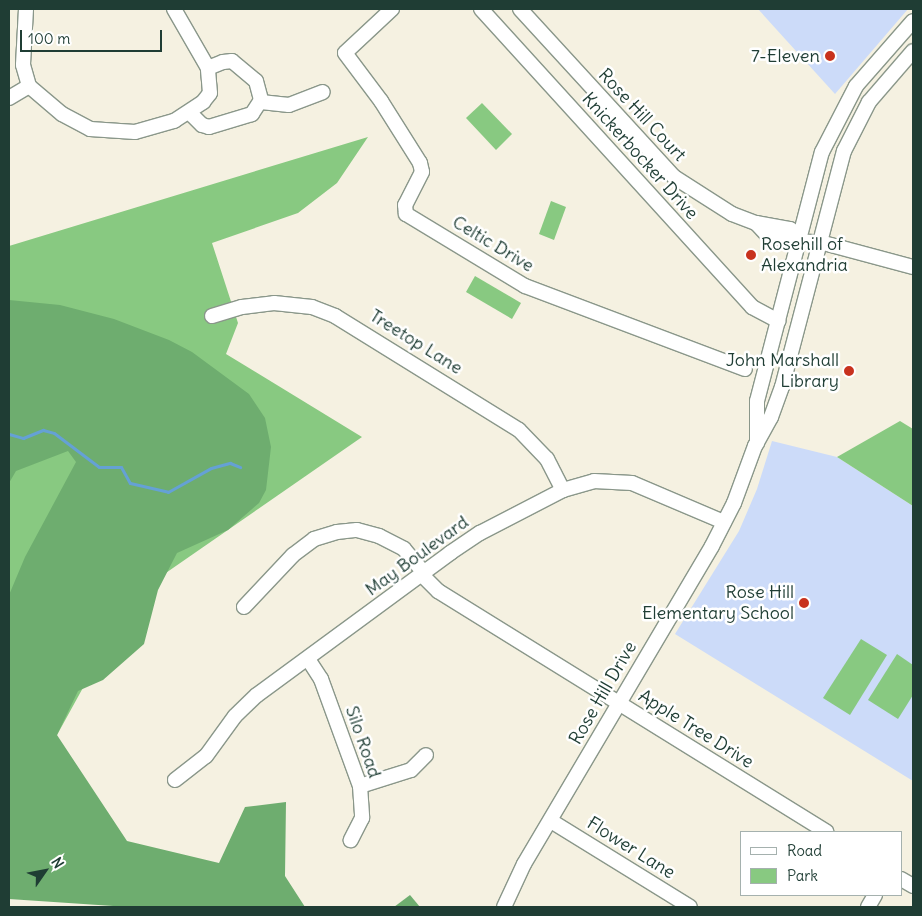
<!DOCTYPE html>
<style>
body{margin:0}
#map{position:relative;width:922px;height:916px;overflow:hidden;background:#f5f1e1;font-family:Delius,sans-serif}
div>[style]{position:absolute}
.built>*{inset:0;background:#ccdbf9}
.green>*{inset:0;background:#88c981}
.forest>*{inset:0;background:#6ead6f}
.stream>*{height:3px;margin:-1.5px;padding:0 1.5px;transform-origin:1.5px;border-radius:1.5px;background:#65a1d5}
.roads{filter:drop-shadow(1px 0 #8a978a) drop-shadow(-1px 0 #8a978a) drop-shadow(0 1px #8a978a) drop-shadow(0 -1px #8a978a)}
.minor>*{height:14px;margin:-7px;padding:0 7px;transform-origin:7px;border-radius:7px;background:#fff}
.dots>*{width:14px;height:14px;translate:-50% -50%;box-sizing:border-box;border:2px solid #fff;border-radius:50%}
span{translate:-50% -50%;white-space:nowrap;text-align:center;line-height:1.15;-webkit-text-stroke:5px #fff;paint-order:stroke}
.poi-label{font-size:18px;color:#1f3d34}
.right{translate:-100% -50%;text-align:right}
.left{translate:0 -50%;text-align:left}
.street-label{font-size:18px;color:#1f3d34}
.frame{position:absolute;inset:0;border:10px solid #1f3d34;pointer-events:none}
.legend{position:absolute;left:740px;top:831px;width:162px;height:65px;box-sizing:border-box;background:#fff;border:1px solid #a5b1ae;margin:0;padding:6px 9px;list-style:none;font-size:15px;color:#1f3d34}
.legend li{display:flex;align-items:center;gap:10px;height:25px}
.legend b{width:25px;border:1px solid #a5b1ae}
.north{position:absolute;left:20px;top:846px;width:50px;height:50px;-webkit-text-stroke:4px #fff;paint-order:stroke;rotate:57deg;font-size:14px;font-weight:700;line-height:20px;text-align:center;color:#1f3d34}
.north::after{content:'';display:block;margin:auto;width:18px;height:22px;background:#1f3d34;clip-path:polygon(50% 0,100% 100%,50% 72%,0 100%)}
.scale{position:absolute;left:20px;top:30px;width:142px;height:22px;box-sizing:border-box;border:2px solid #1f3d34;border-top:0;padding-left:6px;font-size:15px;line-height:18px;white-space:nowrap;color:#1f3d34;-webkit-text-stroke:4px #fff;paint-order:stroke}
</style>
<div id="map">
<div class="built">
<div style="clip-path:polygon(758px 9px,908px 9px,835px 94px)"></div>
<div style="clip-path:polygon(772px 441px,837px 457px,913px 506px,913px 781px,675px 634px,739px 531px,757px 489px)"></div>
</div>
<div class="green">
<div style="clip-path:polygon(482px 103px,512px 134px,496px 150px,466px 118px)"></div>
<div style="clip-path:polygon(368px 137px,337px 183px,298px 213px,212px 243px,238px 323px,226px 354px,362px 437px,134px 595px,57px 735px,9px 832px,9px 246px)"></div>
<div style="clip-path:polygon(551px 201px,566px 207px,554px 240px,539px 234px)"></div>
<div style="clip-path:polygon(475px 276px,521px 303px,512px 319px,466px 292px)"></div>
<div style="clip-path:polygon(900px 421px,913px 429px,913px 506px,837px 457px)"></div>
<div style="clip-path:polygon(861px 639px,887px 655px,850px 715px,823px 698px)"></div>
<div style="clip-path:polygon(897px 654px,913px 665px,913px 695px,898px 719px,868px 700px)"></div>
</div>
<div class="forest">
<div style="clip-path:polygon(9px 300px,60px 305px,114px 319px,169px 340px,192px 352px,249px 394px,265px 418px,271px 447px,266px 490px,259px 503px,228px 530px,177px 553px,158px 590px,144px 644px,103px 680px,78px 691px,57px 735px,127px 841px,219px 863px,245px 807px,286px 802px,285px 876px,305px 907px,128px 907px,9px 899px,9px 595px,25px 557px,76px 462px,68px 451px,16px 471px,9px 483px)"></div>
<div style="clip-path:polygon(410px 895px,420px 907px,394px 907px)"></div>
</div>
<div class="stream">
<div style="left:9px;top:434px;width:15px;rotate:16deg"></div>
<div style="left:23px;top:438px;width:22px;rotate:-22deg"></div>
<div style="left:43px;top:430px;width:11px;rotate:15deg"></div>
<div style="left:54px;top:433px;width:56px;rotate:37.1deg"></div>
<div style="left:99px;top:467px;width:22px"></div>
<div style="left:121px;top:467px;width:18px;rotate:61deg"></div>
<div style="left:130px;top:483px;width:39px;rotate:13deg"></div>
<div style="left:168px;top:492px;width:49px;rotate:-29.2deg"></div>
<div style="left:211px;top:468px;width:20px;rotate:-15deg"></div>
<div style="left:230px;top:463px;width:11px;rotate:22deg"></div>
</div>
<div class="roads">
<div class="minor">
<div style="left:26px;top:9px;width:56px;rotate:93.1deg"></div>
<div style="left:23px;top:65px;width:22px;rotate:74deg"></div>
<div style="left:29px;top:86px;width:43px;rotate:40.3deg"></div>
<div style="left:62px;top:114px;width:32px;rotate:28deg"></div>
<div style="left:90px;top:129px;width:45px;rotate:3.8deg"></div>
<div style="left:135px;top:132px;width:41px;rotate:-15.8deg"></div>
<div style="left:174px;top:121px;width:35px;rotate:-33deg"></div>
<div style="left:203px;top:102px;width:11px;rotate:-52deg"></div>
<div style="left:210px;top:93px;width:25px;rotate:-95deg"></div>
<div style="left:208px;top:68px;width:16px;rotate:-22deg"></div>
<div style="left:223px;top:62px;width:9px;rotate:-6deg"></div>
<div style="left:232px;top:61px;width:31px;rotate:40deg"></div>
<div style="left:256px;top:81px;width:20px;rotate:75deg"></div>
<div style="left:261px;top:100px;width:17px;rotate:123deg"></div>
<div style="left:252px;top:114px;width:45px;rotate:163.2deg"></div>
<div style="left:209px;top:127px;width:7px;rotate:-164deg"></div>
<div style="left:202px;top:125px;width:17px;rotate:-135deg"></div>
<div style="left:174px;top:9px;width:68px;rotate:60deg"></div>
<div style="left:392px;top:9px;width:64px;rotate:136.9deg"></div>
<div style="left:345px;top:53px;width:60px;rotate:53.1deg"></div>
<div style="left:381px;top:101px;width:73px;rotate:57.8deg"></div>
<div style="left:420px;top:163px;width:9px;rotate:77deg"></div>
<div style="left:422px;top:172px;width:37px;rotate:117deg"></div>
<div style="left:405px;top:205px;width:9px;rotate:84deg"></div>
<div style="left:406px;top:214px;width:139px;rotate:31.2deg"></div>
<div style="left:525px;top:286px;width:235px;rotate:20.7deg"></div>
<div style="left:481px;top:9px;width:403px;rotate:47.7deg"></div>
<div style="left:752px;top:307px;width:30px;rotate:28deg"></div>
<div style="left:520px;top:9px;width:228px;rotate:47.5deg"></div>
<div style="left:674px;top:177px;width:69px;rotate:32.5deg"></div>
<div style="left:732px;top:214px;width:26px;rotate:21deg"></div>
<div style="left:756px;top:223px;width:35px;rotate:10deg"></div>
<div style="left:790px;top:229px;width:15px;rotate:48deg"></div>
<div style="left:9px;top:98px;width:23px;rotate:-31deg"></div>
<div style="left:261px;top:102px;width:28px;rotate:6deg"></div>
<div style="left:289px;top:105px;width:36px;rotate:-21deg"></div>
<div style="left:756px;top:223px;width:16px;rotate:47deg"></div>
<div style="left:767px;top:235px;width:21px;rotate:17deg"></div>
<div style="left:787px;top:241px;width:33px;rotate:2deg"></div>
<div style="left:820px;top:242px;width:96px;rotate:15deg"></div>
<div style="left:212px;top:316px;width:31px;rotate:-17deg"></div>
<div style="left:242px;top:307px;width:32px;rotate:-7deg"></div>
<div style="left:274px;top:303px;width:38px;rotate:6deg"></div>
<div style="left:312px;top:307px;width:25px;rotate:21deg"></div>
<div style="left:335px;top:316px;width:216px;rotate:31.8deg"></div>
<div style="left:519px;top:430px;width:40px;rotate:46deg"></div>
<div style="left:547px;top:459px;width:35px;rotate:63deg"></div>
<div style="left:757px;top:443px;width:42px;rotate:-90deg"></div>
<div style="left:757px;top:401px;width:257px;rotate:-75.4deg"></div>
<div style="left:822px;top:152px;width:74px;rotate:-62.7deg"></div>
<div style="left:856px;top:86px;width:86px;rotate:-48.8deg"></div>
<div style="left:422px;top:575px;width:23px;rotate:45deg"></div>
<div style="left:438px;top:591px;width:457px;rotate:31.8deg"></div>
<div style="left:244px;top:607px;width:71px;rotate:-46.7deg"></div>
<div style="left:293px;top:555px;width:26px;rotate:-37deg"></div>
<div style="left:314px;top:539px;width:24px;rotate:-17deg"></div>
<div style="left:337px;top:532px;width:20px;rotate:-6deg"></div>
<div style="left:357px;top:530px;width:23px;rotate:15deg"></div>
<div style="left:379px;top:536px;width:28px;rotate:27deg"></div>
<div style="left:404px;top:549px;width:31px;rotate:50deg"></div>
<div style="left:308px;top:659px;width:24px;rotate:57deg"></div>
<div style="left:321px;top:679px;width:114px;rotate:70deg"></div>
<div style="left:360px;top:786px;width:32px;rotate:86deg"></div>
<div style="left:362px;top:818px;width:25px;rotate:117deg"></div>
<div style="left:175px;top:780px;width:39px;rotate:-38deg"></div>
<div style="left:206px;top:756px;width:49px;rotate:-54.1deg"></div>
<div style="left:235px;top:716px;width:30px;rotate:-44deg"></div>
<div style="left:257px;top:695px;width:240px;rotate:-36.3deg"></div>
<div style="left:450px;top:553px;width:36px;rotate:-34deg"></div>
<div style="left:480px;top:533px;width:93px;rotate:-27.4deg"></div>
<div style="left:563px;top:490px;width:32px;rotate:-16deg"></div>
<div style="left:594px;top:481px;width:38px;rotate:3deg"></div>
<div style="left:632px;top:483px;width:100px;rotate:23deg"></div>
<div style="left:360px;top:786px;width:53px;rotate:-17.4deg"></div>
<div style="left:411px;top:770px;width:21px;rotate:-45deg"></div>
<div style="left:551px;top:821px;width:163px;rotate:31.7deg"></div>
<div style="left:901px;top:879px;width:14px;rotate:30deg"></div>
<div style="left:504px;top:907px;width:47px;rotate:-65.1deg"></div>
<div style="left:524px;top:864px;width:369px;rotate:-59.4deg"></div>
<div style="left:712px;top:546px;width:48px;rotate:-62.9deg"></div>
<div style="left:734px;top:503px;width:61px;rotate:-69.8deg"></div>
<div style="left:755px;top:446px;width:33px;rotate:-61deg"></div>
<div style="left:771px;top:417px;width:32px;rotate:-70deg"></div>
<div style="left:782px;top:387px;width:244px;rotate:-75.3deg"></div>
<div style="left:844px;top:151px;width:55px;rotate:-63deg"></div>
<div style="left:869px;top:102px;width:67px;rotate:-49.2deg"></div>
<div style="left:868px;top:907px;width:14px;rotate:-60deg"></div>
</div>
</div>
<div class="dots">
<div style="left:830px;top:56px;background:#c8321e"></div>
<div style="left:751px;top:255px;background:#c8321e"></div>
<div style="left:849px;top:371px;background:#c8321e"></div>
<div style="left:804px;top:603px;background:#c8321e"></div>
</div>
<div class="poi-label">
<span class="right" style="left:820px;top:56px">7-Eleven</span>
<span class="left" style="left:761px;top:255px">Rosehill of<br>Alexandria</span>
<span class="right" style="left:839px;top:371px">John Marshall<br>Library</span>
<span class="right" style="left:794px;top:603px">Rose Hill<br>Elementary School</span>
</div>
<div class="street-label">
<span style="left:642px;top:115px;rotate:47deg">Rose Hill Court</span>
<span style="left:640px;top:156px;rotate:48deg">Knickerbocker Drive</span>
<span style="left:493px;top:244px;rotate:31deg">Celtic Drive</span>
<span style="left:416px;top:342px;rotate:32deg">Treetop Lane</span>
<span style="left:417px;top:556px;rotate:-36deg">May Boulevard</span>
<span style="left:603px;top:693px;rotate:-60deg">Rose Hill Drive</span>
<span style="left:696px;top:729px;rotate:32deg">Apple Tree Drive</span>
<span style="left:363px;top:742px;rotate:71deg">Silo Road</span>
<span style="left:631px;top:848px;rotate:32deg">Flower Lane</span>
</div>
<div class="frame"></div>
<ul class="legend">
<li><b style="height:6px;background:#fff"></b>Road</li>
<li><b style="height:14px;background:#88c981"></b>Park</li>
</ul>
<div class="north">N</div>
<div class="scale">100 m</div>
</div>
